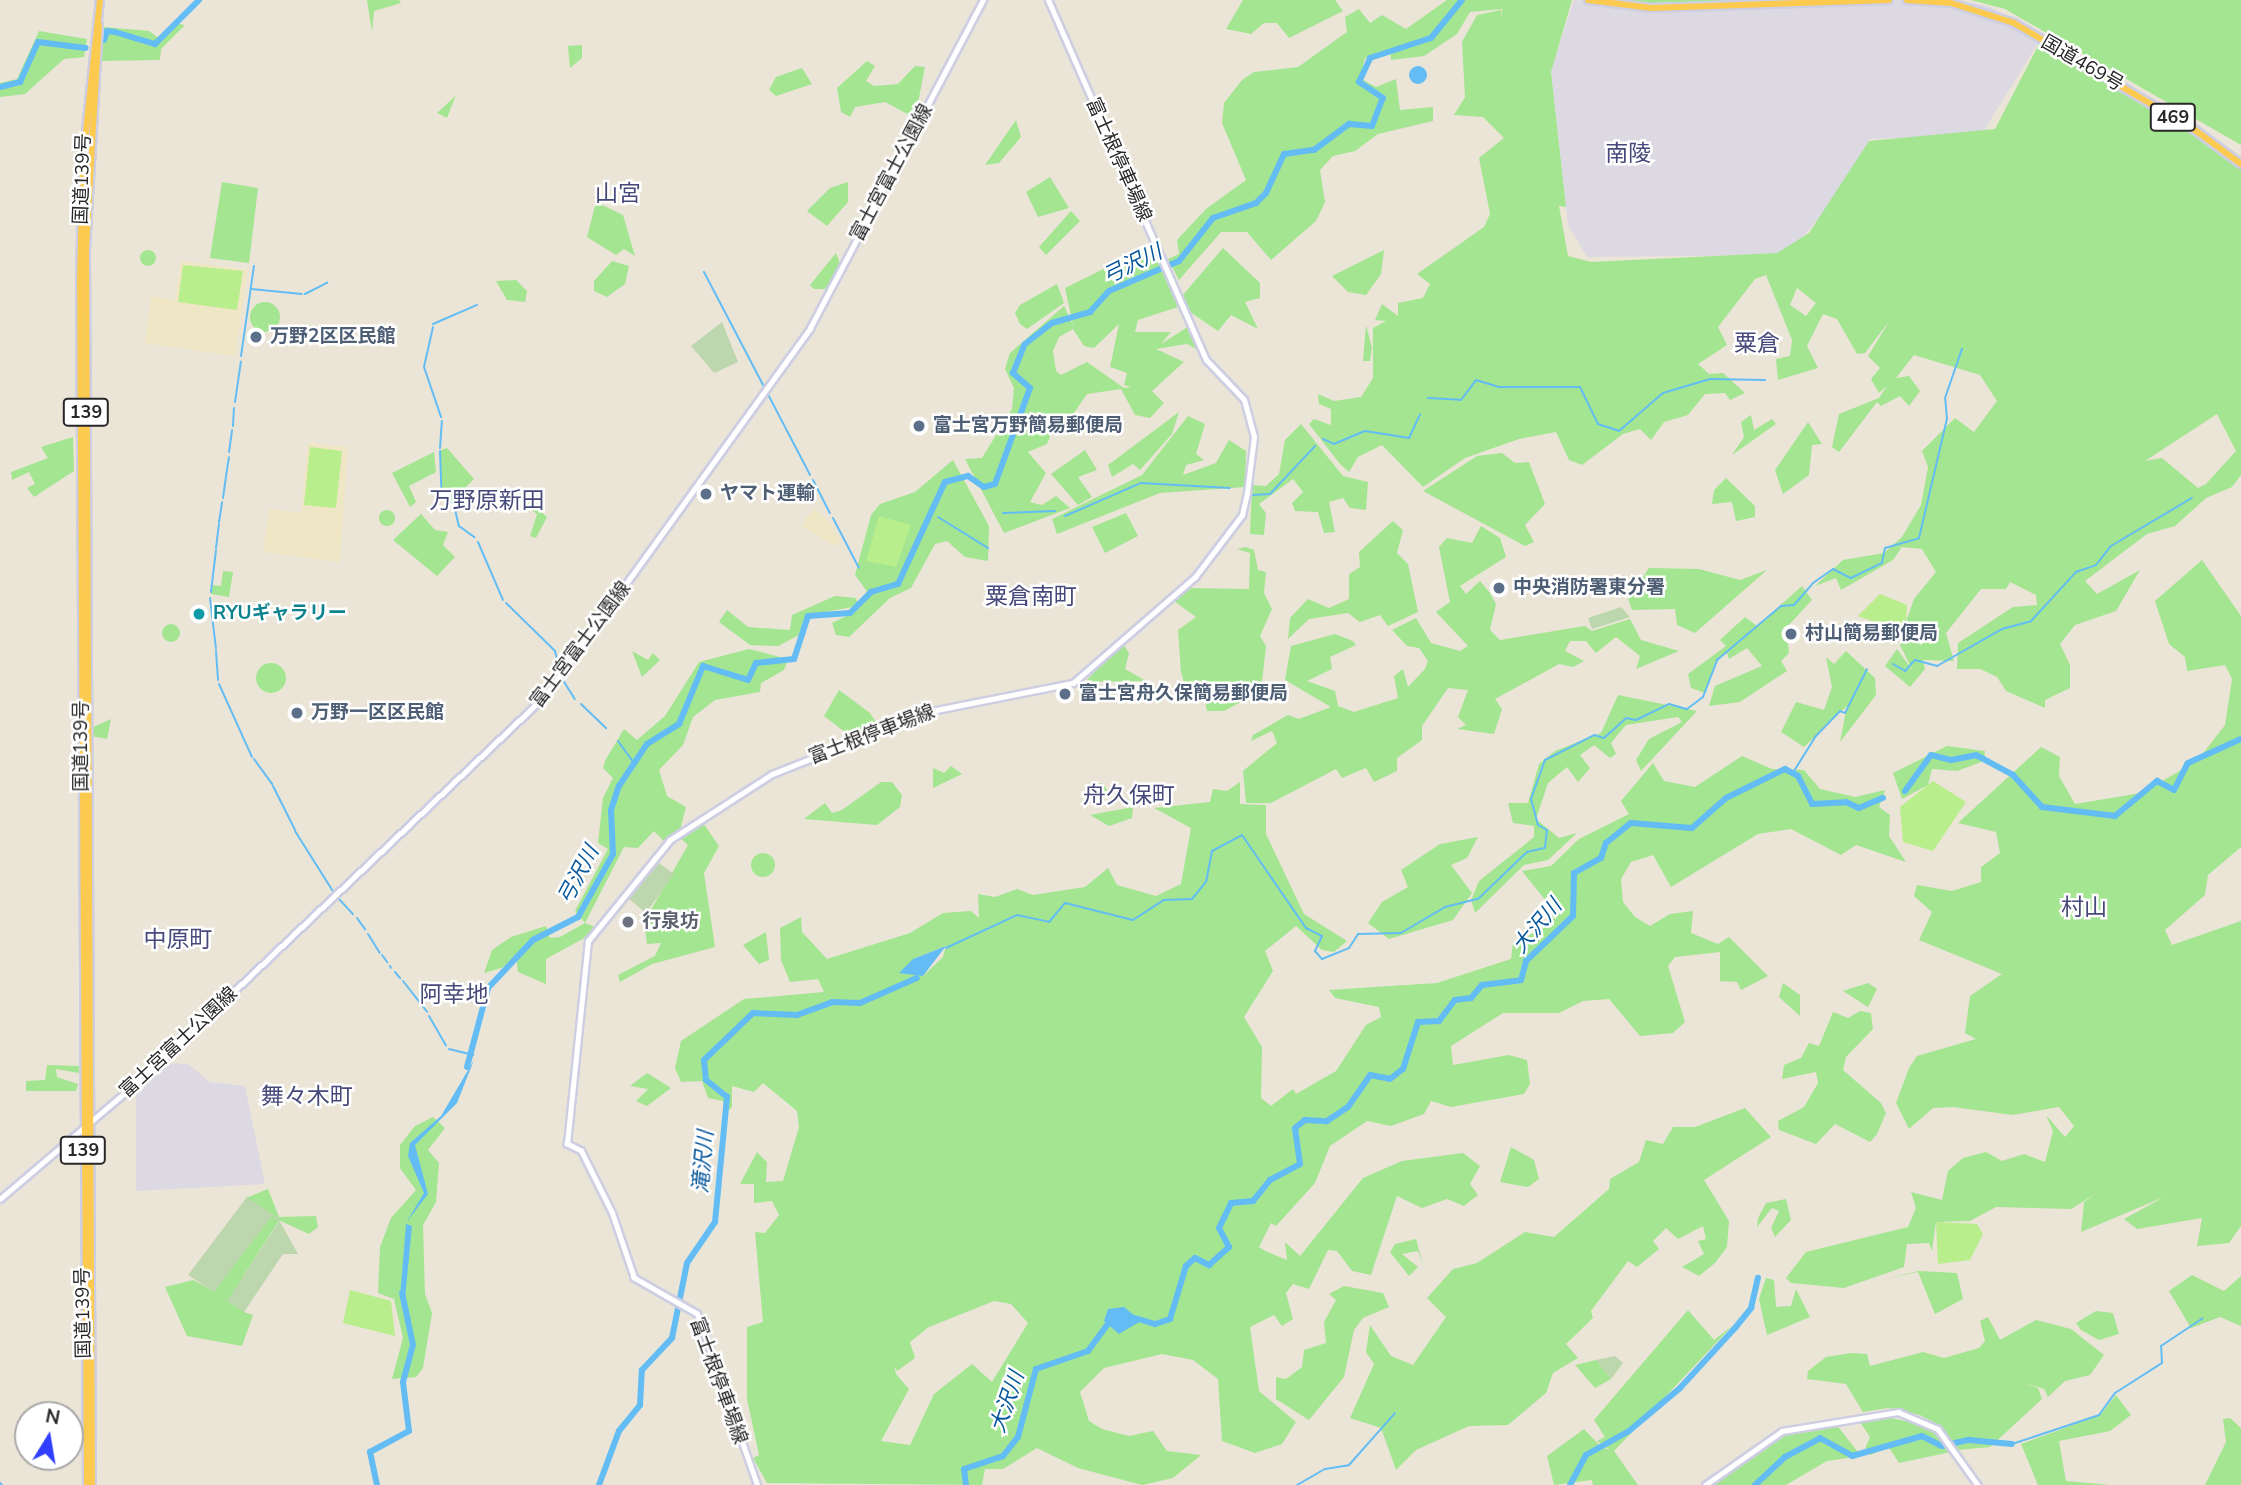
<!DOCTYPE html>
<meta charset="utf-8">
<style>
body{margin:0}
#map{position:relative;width:2241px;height:1485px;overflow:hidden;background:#ebe5d7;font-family:"Nunito Sans","Noto Sans JP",sans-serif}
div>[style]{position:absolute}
.industrial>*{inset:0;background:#ddd9e2}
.education>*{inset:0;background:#eee6c5}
.green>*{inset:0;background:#a3e590}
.round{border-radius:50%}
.cemetery>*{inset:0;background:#bcd6ad}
.pitch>*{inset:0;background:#b8ee8b}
.water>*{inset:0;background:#63bdf4}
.stream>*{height:2px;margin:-1px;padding:0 1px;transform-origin:1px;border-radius:1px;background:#63bdf4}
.river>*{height:6px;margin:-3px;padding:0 3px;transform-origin:3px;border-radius:3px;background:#63bdf4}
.roads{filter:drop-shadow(2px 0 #cdcee2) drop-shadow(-2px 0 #cdcee2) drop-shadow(0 2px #cdcee2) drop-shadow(0 -2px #cdcee2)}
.secondary>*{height:4.5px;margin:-2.25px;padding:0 2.25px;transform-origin:2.25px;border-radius:2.25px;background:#fff}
.trunk>*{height:6px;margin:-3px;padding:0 3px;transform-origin:3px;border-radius:3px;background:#fbca4f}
.dots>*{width:19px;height:19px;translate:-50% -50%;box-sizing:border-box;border:4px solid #fff;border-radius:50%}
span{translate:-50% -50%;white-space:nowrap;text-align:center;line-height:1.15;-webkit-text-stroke:5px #fff;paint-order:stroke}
.shield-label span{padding:2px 5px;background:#fff;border:2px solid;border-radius:5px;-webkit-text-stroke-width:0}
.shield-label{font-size:18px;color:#272727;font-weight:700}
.street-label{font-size:19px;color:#272727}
.service-label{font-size:19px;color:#4e5e75;font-weight:700}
.left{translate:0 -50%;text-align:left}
.culture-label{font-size:19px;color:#0d838f;font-weight:700}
.worship-label{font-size:19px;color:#5b616d;font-weight:700}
.water-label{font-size:21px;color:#06579c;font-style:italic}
.quarter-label{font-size:23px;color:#464979}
.north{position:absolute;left:14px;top:1401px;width:70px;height:70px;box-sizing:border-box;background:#fff;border:2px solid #a9a9a9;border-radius:50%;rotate:11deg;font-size:19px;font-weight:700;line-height:28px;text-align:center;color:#272727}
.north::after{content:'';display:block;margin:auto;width:24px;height:32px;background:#303fff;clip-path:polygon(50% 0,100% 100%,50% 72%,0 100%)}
</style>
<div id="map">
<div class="industrial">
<div style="clip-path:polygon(1574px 0,1957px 0,1988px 6px,2044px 34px,1981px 135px,1870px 139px,1846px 188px,1787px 255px,1587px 257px,1568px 225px,1551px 70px)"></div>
<div style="clip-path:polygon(172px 1063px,188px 1064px,210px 1082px,245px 1086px,265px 1184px,136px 1191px,136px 1088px)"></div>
</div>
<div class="education">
<div style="clip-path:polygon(181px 261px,248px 270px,235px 356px,145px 343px,151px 296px,175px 300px)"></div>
<div style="clip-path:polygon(308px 443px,348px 447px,340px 562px,263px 552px,269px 509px,301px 513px)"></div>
<div style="clip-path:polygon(813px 509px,830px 522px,841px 542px,835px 546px,801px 526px)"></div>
</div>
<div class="green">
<div style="clip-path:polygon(367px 0,399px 0,401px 3px,374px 11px,372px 32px)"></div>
<div style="clip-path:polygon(1243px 0,1335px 0,1343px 11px,1289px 38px,1277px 23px,1264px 23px,1251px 34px,1226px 29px)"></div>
<div style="clip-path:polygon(evenodd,1447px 0,1572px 0,1551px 72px,1566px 207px,1559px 206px,1568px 256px,1591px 262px,1777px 253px,1809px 233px,1869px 141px,1995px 129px,2039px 44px,2224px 149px,2241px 167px,2241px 475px,2232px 487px,2206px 498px,2175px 526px,2147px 534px,2085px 581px,2097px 594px,2140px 570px,2116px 611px,2075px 625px,2060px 644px,2070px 665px,2070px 688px,2045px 700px,2045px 708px,2006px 691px,1997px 677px,1980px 669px,1957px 669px,1958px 643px,2013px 607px,2037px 605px,2035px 588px,2036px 595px,2010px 582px,2006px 589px,1981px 589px,1946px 633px,1954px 661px,1923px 660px,1925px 669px,1910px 687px,1885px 666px,1897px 649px,1913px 671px,1900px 645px,1902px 633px,1914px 599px,1936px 572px,1922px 549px,1902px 547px,1893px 560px,1841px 590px,1836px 578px,1815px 586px,1843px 560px,1884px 553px,1902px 537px,1921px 505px,1928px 467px,1922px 451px,1955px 418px,1974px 432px,1997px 401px,1980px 375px,1914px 355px,1896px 378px,1909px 376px,1920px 391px,1909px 406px,1900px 396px,1881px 406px,1877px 402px,1839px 452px,1832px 447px,1839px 414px,1879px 398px,1887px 386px,1879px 393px,1871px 379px,1880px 368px,1868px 356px,1890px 320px,1865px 353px,1857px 354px,1837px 319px,1823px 314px,1807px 346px,1818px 368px,1778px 380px,1776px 359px,1790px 356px,1792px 340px,1766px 275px,1755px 279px,1718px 327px,1727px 345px,1698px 364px,1709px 374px,1723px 373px,1745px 393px,1730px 400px,1725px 393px,1705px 394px,1688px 415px,1664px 422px,1651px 440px,1640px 429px,1623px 434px,1582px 465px,1569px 460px,1556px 432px,1519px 439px,1465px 458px,1423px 487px,1382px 445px,1358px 457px,1349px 472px,1340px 464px,1309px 424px,1314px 419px,1331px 425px,1331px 409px,1319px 404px,1318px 394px,1334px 401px,1361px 397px,1373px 378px,1373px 328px,1386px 321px,1375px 320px,1382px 304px,1398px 316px,1398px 303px,1423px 298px,1430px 284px,1417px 274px,1484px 227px,1490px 214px,1479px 158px,1504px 138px,1483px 117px,1454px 115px,1465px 97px,1462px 42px,1477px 15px,1501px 10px,1502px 18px,1502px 9px,1470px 12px,1457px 34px,1424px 56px,1391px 60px,1390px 52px,1365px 58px,1360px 78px,1376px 87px,1396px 79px,1400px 110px,1433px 107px,1433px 121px,1378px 134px,1355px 151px,1333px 156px,1320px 170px,1325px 202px,1316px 221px,1271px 260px,1247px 232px,1221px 232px,1179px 280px,1168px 259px,1179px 254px,1177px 240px,1206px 209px,1246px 180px,1222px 123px,1224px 103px,1242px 80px,1254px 72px,1298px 67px,1347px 32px,1345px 17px,1359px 9px,1370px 23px,1382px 15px,1406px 29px,1447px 0,1797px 288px,1816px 303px,1806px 316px,1790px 305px,1797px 288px,1447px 0,2217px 414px,2236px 451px,2206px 484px,2198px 488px,2162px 458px,2145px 461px,2217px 414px)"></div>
<div style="clip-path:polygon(1609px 0,1772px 0,1636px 4px)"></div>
<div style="clip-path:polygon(1971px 0,2241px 0,2241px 145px,2005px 9px)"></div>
<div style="clip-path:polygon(174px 23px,185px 25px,161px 49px,160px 60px,100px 61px,104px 27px,149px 31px,160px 39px)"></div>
<div style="clip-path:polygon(39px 31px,87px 39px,84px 57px,64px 59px,25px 94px,0 97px,0 83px,17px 79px)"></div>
<div style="clip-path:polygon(582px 45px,582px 58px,570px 68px,568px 46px)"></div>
<div style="clip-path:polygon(867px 61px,875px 66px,866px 81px,874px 86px,898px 84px,915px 66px,925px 67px,915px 118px,885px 102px,855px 107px,850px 117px,841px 112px,837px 88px)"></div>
<div style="clip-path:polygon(802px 68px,812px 84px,776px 96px,769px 90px,776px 77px)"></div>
<div style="clip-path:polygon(456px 95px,447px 118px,437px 113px,450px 101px)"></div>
<div style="clip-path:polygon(1016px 120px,1021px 137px,999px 163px,985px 165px)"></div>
<div style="clip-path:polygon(1050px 177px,1069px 208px,1038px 217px,1026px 192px)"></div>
<div style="clip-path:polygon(222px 182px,258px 188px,249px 263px,210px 258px)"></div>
<div style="clip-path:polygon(848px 182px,848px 202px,827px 226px,807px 211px,830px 188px)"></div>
<div style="clip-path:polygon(596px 202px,623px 215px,635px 256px,624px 249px,616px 255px,587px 237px)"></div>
<div style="clip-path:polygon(1071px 211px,1080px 221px,1046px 255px,1039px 247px)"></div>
<div style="clip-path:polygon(evenodd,1152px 245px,1178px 307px,1138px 320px,1135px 332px,1171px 332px,1161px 344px,1189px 326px,1200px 351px,1187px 344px,1156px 349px,1184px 362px,1152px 391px,1164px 403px,1150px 418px,1135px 415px,1121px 389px,1087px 394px,1061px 432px,1053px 429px,1047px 444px,1028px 452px,1046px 473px,1030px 502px,1042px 505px,1056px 496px,1070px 508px,1004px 533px,965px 459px,982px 458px,1012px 409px,1014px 388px,1005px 369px,1010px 353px,1064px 306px,1073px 325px,1065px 288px,1152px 245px,1119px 324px,1110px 367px,1127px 373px,1124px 385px,1131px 387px,1124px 388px,1087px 362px,1061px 375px,1056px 371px,1053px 351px,1059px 337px,1073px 329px,1084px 346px,1094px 348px,1119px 324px)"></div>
<div style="clip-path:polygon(1223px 248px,1260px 283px,1260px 298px,1245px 302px,1258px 329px,1231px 315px,1218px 331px,1187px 310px,1182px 296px)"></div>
<div style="clip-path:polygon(1384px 250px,1381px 274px,1366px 295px,1348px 292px,1332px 276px)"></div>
<div class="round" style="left:140px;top:250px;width:16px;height:16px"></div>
<div style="clip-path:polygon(836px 253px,841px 266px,828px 289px,814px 289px,810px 285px)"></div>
<div style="clip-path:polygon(612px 261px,629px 266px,625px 284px,607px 297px,594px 291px,594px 281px)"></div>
<div style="clip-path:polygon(516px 280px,527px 291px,525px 302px,507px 300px,496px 281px)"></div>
<div style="clip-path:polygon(1057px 284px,1064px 303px,1027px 329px,1020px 324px,1015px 313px,1020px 305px)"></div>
<div class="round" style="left:250px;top:302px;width:30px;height:30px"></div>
<div style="clip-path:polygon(1366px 325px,1372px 348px,1370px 361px,1363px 361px)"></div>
<div style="clip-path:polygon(1179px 412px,1172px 434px,1140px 470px,1133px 464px,1112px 477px,1108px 465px)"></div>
<div style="clip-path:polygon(1751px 415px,1754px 430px,1772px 419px,1776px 424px,1732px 455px,1744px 437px,1741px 422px)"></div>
<div style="clip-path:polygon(1188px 416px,1205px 424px,1196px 454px,1204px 460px,1186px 465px,1183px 475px,1216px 463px,1229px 440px,1246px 451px,1245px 487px,1160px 493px,1057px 534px,1052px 519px,1142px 475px)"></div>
<div style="clip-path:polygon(1808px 422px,1822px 444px,1812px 445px,1809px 475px,1783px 494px,1775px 470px)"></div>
<div style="clip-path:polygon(1301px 424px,1343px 476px,1368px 482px,1366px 510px,1350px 508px,1343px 498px,1329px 502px,1335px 532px,1324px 533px,1318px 512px,1295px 511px,1292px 503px,1303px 492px,1293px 479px,1259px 504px,1266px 513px,1264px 535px,1250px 534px,1252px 485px,1266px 486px,1279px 474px,1285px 440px)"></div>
<div style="clip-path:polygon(73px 437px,74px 471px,34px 497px,27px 488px,35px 484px,29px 472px,12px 480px,11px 472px,48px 458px,41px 447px)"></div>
<div style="clip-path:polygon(447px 448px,474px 479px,451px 502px,441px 486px,441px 450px)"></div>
<div style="clip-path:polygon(1085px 450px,1097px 470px,1078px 477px,1092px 497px,1078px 505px,1051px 474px)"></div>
<div style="clip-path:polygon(434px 452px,436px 472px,409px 486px,416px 502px,410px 507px,392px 473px)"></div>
<div style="clip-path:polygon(1502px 453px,1515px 463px,1529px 462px,1545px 504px,1525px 525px,1534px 542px,1525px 546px,1423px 491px,1477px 456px)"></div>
<div style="clip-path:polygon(953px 460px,989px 526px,988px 561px,965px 557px,947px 541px,935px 544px,911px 588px,890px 598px,849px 637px,836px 635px,832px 623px,855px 612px,868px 593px,855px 575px,871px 515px,880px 504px,915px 492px)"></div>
<div style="clip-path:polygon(1726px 478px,1755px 506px,1755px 517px,1736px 521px,1732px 502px,1712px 504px,1714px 490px)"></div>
<div style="clip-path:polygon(530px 502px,547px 517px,536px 538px,530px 536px,537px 514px,524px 505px)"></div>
<div class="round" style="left:379px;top:510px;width:16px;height:16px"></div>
<div style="clip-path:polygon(1126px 513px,1138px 536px,1105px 553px,1092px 527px)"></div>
<div style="clip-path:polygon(421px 514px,435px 530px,448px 532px,443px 545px,455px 557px,437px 576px,393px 540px)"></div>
<div style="clip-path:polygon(1393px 521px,1403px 530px,1397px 553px,1408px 564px,1418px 612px,1388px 626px,1380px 615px,1360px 622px,1348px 613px,1309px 619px,1288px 639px,1290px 618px,1308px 599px,1329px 608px,1349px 599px,1349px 574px,1360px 567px,1359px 552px)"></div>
<div style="clip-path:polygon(1481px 526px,1500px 538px,1506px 557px,1460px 586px,1466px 594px,1480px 581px,1490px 593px,1496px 604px,1490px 630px,1500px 640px,1585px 626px,1592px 631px,1630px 619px,1641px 640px,1679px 651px,1636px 669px,1640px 656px,1616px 637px,1596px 653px,1586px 641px,1570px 641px,1565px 651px,1584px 661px,1573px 667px,1559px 664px,1495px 699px,1502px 709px,1494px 734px,1457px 729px,1466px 725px,1458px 717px,1468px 690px,1448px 688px,1422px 726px,1422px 740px,1397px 758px,1397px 771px,1374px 782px,1366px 768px,1342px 778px,1336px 769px,1271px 803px,1246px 803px,1243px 771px,1277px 743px,1272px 731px,1251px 741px,1253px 735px,1288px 715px,1299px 719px,1331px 707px,1285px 680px,1291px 646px,1335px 634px,1353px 641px,1356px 645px,1330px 657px,1332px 669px,1307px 681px,1335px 691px,1338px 706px,1354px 712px,1398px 698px,1394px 676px,1403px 669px,1408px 687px,1425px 669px,1428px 661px,1419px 648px,1407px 646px,1392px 630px,1416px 618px,1431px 643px,1460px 651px,1468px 646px,1436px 612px,1450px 602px,1439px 547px,1447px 538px,1472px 543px)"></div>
<div style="clip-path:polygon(1246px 547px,1254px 550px,1258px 570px,1266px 572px,1264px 593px,1272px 609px,1260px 636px,1266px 646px,1261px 691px,1224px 711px,1207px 711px,1205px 701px,1189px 699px,1181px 672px,1178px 630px,1196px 617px,1174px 601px,1187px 588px,1249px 589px,1250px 553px,1237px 549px)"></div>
<div style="clip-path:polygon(2202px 560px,2241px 616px,2241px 847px,2208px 875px,2205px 895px,2165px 930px,2172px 945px,2241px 921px,2241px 1226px,2229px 1243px,2197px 1246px,2202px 1218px,2137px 1229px,2124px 1219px,2164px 1197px,2081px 1232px,2084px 1202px,2097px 1193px,2071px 1209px,1996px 1207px,1970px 1221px,1936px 1222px,1932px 1251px,1929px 1243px,1907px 1244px,1904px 1267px,1844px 1288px,1791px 1283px,1786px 1278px,1806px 1252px,1908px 1227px,1916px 1208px,1911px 1192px,1942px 1200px,1948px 1171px,1963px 1158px,1986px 1152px,2002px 1161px,2024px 1154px,2045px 1162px,2053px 1131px,2046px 1115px,2065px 1137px,2074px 1126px,2059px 1107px,2013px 1115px,1953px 1107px,1933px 1108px,1909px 1129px,1896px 1103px,1909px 1068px,1917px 1056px,1976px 1039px,1965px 1033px,1970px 996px,2002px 974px,1919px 940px,1932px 912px,1914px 896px,1917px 885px,1952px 891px,1981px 882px,1981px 867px,2000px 853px,1996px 832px,1958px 823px,2041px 747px,2060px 757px,2059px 776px,2075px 804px,2141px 793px,2197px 761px,2225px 725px,2232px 679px,2225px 665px,2187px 671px,2185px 657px,2169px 644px,2155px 601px)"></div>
<div style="clip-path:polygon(1649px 568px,1699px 569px,1740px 580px,1767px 570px,1695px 633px,1677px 625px,1675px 609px,1632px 610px,1628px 599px)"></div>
<div style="clip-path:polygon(223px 571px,233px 572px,229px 597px,211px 594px,212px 585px,221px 586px)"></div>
<div style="clip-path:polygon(1802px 586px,1812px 600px,1786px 628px,1789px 653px,1781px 661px,1787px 671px,1740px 702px,1709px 706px,1715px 686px,1762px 666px,1747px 648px,1729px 659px,1727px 653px,1715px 662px,1705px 693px,1691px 688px,1688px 674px,1726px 646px,1720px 640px,1745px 617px,1757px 626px)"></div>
<div style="clip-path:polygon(835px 596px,856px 598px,858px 606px,808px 615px,803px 633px,778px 646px,750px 645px,719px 622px,727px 610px,748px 627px,790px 630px,792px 615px)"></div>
<div class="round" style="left:162px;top:624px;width:18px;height:18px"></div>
<div style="clip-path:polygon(1122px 642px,1129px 653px,1125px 669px,1146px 681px,1085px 682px)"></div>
<div style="clip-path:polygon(749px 649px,788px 659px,784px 670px,761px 683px,760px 692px,715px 700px,693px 717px,683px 745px,659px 770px,667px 796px,686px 807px,680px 830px,665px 842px,654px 831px,638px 848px,624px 847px,585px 923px,601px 929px,546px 959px,546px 984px,518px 972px,516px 954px,508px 966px,484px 973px,492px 950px,511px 937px,546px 926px,550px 938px,560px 937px,585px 923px,575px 911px,608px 849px,598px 843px,603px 798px,613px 778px,603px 768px,606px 759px,624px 729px,637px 740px,665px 716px,699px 662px)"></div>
<div style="clip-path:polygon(632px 651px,648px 660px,653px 653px,660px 660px,642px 677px)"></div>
<div style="clip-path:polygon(1846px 651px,1875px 678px,1876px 695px,1840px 742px,1847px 706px,1804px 747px,1781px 732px,1796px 702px,1824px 710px,1832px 687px,1826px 657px,1834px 664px)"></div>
<div class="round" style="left:256px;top:663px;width:30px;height:30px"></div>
<div style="clip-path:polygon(839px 690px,870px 713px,879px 727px,848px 741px,842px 737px,845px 732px,824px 716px)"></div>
<div style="clip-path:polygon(1618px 695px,1697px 711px,1641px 771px,1636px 760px,1649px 739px,1682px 722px,1678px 717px,1626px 725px,1611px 743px,1616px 754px,1610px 758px,1594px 745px,1580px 755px,1590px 768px,1578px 782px,1567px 767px,1548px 783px,1536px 819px,1559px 838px,1577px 833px,1548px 860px,1524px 865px,1475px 913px,1471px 900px,1479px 881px,1534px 837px,1534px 826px,1513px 823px,1508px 803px,1528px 803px,1539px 764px,1555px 751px,1601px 733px)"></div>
<div style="clip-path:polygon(111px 719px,107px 739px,91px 736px,91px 728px)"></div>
<div style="clip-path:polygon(1947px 746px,1985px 751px,1984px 761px,1957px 771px,1932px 769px,1928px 785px,1902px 799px,1893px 773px)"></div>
<div style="clip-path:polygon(evenodd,1742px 756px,1772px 769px,1804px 770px,1820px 789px,1855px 797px,1885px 790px,1879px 807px,1890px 815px,1889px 836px,1906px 862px,1856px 845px,1841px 855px,1791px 829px,1758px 834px,1671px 887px,1653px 855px,1631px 862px,1621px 879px,1623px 902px,1635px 917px,1650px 926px,1670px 914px,1693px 911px,1691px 933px,1718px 944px,1729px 937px,1768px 976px,1741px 990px,1737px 982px,1720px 981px,1720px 952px,1675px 957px,1668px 966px,1685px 1022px,1673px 1033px,1640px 1036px,1609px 999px,1583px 1001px,1559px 1013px,1503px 1013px,1451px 1046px,1453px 1065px,1509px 1055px,1527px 1060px,1530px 1084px,1524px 1094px,1451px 1107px,1431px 1101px,1424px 1114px,1391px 1126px,1367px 1121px,1330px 1146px,1315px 1183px,1276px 1226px,1271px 1223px,1259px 1247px,1265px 1251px,1287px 1260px,1285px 1242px,1300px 1256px,1363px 1178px,1402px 1161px,1463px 1153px,1480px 1166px,1470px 1184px,1478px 1195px,1464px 1206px,1447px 1199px,1422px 1208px,1397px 1196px,1371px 1275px,1352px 1271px,1337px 1251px,1328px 1250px,1309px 1289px,1293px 1284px,1286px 1293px,1293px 1319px,1282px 1326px,1274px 1315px,1250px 1327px,1259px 1391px,1296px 1422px,1282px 1444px,1255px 1453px,1222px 1441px,1218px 1379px,1193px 1360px,1162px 1354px,1104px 1368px,1080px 1392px,1089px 1421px,1102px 1429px,1129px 1436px,1153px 1431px,1167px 1451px,1201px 1455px,1173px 1478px,1142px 1485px,1078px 1468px,1037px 1448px,1003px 1469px,985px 1469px,982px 1485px,767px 1483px,753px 1458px,759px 1455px,747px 1399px,747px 1327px,763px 1322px,755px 1232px,765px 1233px,779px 1215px,772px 1201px,754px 1203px,754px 1184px,740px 1184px,757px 1152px,767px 1162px,766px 1182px,783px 1181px,799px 1127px,797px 1111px,763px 1083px,754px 1092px,732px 1086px,732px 1107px,726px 1113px,723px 1101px,708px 1098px,702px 1081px,681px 1082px,675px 1068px,681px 1041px,744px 999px,824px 992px,818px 979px,790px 982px,781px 960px,780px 928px,801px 917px,802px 932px,827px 959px,910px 933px,943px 913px,971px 911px,979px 918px,978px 894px,995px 897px,1017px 889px,1033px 895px,1085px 887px,1108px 868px,1117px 885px,1156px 896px,1181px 884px,1191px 828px,1154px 808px,1210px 802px,1213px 789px,1227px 791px,1240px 782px,1240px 804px,1266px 805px,1266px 834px,1304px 914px,1347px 941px,1334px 952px,1322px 950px,1296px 926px,1265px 951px,1273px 971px,1244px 1017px,1262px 1047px,1261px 1098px,1271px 1106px,1293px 1089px,1296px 1094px,1336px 1071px,1366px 1025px,1381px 1017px,1379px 1007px,1335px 998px,1329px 990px,1437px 983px,1511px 959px,1513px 943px,1544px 928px,1554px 911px,1522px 871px,1551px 866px,1579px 839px,1629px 814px,1621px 801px,1653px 763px,1664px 781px,1695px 787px,1742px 756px,946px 946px,943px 957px,923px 976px,913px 959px,946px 946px,1742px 756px,994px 1301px,1011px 1304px,1028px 1323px,992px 1382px,972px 1364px,934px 1394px,910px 1445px,881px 1441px,909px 1389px,896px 1374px,894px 1366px,897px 1371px,915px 1358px,910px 1342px,929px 1327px,994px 1301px)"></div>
<div style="clip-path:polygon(951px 766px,962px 774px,933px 788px,933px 768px,944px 773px)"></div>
<div style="clip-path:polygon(881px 782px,892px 782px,902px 795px,900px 807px,877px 825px,804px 819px,825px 803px,832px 813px,842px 810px)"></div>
<div class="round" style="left:1089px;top:783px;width:18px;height:18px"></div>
<div style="clip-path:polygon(1133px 807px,1132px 818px,1109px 826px,1090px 815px)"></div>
<div style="clip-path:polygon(703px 823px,719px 846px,704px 873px,715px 947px,652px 964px,620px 982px,618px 975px,655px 956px,661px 943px,647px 944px,644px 922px,688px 845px,680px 838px)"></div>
<div style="clip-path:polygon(1478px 837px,1467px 858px,1451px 865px,1472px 893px,1453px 920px,1389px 939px,1368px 923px,1382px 902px,1408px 887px,1401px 870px,1440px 844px)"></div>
<div class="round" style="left:751px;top:853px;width:24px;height:24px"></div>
<div style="clip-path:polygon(766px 932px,769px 960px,759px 964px,743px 945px)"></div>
<div style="clip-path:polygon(1783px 983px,1800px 995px,1800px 1016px,1779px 997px)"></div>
<div style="clip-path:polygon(1868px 983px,1877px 989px,1868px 1007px,1843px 991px)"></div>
<div style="clip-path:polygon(1860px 1011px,1871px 1013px,1873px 1029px,1846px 1057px,1843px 1070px,1881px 1103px,1886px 1113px,1877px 1134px,1870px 1142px,1835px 1124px,1816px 1144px,1779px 1130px,1778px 1121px,1804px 1107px,1818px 1083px,1816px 1072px,1782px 1079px,1784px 1065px,1801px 1058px,1809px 1043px,1819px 1046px,1833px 1012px,1848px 1018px)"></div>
<div style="clip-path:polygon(47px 1065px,79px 1066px,79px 1073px,56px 1069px,57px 1077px,78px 1084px,76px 1091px,26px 1091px,26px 1081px,45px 1080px)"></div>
<div style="clip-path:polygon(647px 1073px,671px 1088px,647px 1106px,636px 1101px,648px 1089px,630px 1086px)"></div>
<div style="clip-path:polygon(1745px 1108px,1771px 1137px,1704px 1180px,1729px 1221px,1727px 1247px,1715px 1263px,1699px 1276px,1682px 1267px,1704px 1254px,1698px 1241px,1706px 1239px,1703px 1226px,1678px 1239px,1666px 1228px,1653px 1241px,1659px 1249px,1637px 1267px,1628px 1261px,1591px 1311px,1593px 1318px,1566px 1344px,1578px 1358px,1553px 1373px,1546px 1393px,1508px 1425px,1469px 1426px,1416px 1450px,1396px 1470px,1381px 1428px,1350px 1418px,1374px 1364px,1366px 1352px,1370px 1325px,1391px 1356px,1413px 1365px,1446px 1317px,1427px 1298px,1453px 1269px,1477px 1263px,1525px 1232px,1554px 1237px,1609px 1189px,1610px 1179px,1639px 1162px,1646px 1140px,1663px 1144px,1673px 1127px,1695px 1127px)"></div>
<div style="clip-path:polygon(433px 1117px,445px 1128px,428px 1150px,439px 1163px,436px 1202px,423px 1225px,425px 1294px,432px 1313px,423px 1368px,416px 1377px,392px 1379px,403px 1338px,394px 1299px,378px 1293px,380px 1247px,391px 1218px,416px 1190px,400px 1168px,400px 1145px,415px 1126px)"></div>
<div style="clip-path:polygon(1511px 1147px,1534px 1160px,1539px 1179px,1528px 1187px,1500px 1182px)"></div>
<div style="clip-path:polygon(268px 1189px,279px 1217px,316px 1216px,318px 1227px,309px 1234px,274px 1218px,279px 1221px,242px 1278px,244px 1312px,253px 1315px,242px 1346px,187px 1336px,165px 1287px,193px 1280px,213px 1291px,272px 1216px,246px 1198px)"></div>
<div style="clip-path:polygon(1786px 1199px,1791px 1220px,1775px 1237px,1771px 1228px,1779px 1211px,1772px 1208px,1757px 1227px,1758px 1218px,1766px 1203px)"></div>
<div style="clip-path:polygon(1416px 1239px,1423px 1265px,1418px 1251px,1402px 1254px,1418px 1267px,1409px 1276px,1390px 1252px,1395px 1244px)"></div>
<div style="clip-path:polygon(1919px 1271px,1957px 1273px,1963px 1299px,1935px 1314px,1918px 1272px,1879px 1280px)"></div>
<div style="clip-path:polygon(2192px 1275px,2224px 1291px,2241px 1276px,2241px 1326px,2220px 1317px,2191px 1328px,2169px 1291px)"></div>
<div style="clip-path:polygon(1766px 1278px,1774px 1280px,1776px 1307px,1791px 1306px,1796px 1289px,1810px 1317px,1767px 1335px,1759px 1299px)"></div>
<div style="clip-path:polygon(1344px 1286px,1383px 1293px,1389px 1307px,1363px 1318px,1354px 1330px,1344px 1377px,1309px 1420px,1276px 1399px,1276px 1377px,1286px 1379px,1302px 1367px,1304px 1350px,1326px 1343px,1324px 1322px,1336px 1300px,1329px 1294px)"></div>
<div style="clip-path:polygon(1688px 1310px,1714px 1340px,1732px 1326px,1614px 1451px,1638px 1485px,1593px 1485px,1592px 1480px,1554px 1485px,1547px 1456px,1584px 1429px,1601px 1447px,1610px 1450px,1597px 1441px,1605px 1437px,1594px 1420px)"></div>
<div style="clip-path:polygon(2096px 1311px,2113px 1313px,2119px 1334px,2099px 1340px,2081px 1330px,2076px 1323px)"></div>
<div style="clip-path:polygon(1988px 1317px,2000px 1340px,2036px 1320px,2071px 1329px,2104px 1355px,2090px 1375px,2065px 1381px,2048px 1397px,2044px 1389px,2018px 1381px,2038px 1388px,2042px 1399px,1990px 1447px,1958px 1450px,1940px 1426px,1920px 1415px,1888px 1408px,1863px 1412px,1846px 1384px,1807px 1379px,1808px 1371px,1826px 1357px,1851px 1353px,1867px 1354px,1870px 1366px,1923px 1352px,1944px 1358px,1979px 1348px,1985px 1341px,1980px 1321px)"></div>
<div style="clip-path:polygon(1596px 1360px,1611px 1379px,1595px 1388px,1575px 1365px)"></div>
<div style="clip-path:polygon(2116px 1395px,2131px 1415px,2110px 1431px,2059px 1441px,2066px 1481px,2110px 1485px,2038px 1485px,2021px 1444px,2100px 1415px)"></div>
<div style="clip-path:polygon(1880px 1416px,1931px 1426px,1951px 1452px,1899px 1463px,1888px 1446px,1871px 1455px,1865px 1449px,1870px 1437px,1860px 1422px)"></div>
<div style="clip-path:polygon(2230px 1418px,2241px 1428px,2241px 1485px,2205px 1485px,2226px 1442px,2223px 1419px)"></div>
<div style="clip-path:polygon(1836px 1424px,1861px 1456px,1827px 1461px,1786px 1485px,1708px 1485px,1792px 1430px)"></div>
</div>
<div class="cemetery">
<div style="clip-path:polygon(722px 322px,738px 362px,714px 373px,691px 346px)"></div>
<div style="clip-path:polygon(1621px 607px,1630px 617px,1592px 629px,1588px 618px)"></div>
<div style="clip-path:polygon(656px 861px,674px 874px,646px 913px,628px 898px)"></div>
<div style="clip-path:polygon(247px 1197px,278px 1218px,298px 1254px,283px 1254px,244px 1312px,227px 1301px,279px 1222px,272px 1216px,214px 1292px,188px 1275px)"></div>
<div style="clip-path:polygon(1615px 1356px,1623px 1363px,1611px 1379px,1596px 1360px)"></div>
</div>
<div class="pitch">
<div style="clip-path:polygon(183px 265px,243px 271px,237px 310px,178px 302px)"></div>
<div style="clip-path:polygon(310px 447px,342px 451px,336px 508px,304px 505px)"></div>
<div style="clip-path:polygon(879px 516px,911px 525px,896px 567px,866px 561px)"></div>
<div style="clip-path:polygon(1880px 594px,1907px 605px,1906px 622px,1897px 630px,1858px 616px)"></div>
<div style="clip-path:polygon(1933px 781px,1966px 802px,1933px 851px,1903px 842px,1900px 807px)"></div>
<div style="clip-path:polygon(1936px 1222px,1977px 1224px,1983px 1234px,1970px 1260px,1938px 1264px)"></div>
<div style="clip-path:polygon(350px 1290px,391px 1301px,395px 1336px,343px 1323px)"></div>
</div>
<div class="water">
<div class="round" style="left:1409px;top:66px;width:18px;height:18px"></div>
<div style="clip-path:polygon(946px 946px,923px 976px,899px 973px,913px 959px)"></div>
<div style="clip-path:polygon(474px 1060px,457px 1103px,415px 1145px,428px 1194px,406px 1223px,424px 1193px,408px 1156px,410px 1143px,441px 1116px)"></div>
<div style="clip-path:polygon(406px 1224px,412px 1226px,405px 1299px,400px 1298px)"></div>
<div style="clip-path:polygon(1124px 1307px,1141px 1321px,1119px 1334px,1104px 1321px,1108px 1309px)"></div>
</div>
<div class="stream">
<div style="left:704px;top:272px;width:229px;rotate:62.4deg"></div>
<div style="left:251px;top:289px;width:51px;rotate:5.6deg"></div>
<div style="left:305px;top:294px;width:25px;rotate:-27deg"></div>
<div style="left:433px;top:324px;width:48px;rotate:-23.4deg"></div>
<div style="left:433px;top:327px;width:41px;rotate:102.7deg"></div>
<div style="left:424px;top:367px;width:53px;rotate:71.2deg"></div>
<div style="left:241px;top:356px;width:91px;rotate:-81.8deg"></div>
<div style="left:1428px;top:398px;width:33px;rotate:3deg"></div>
<div style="left:1461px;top:400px;width:25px;rotate:-53deg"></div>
<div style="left:1476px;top:380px;width:24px;rotate:17deg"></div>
<div style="left:1499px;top:387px;width:81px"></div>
<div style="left:1580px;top:387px;width:41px;rotate:64.1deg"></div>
<div style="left:1598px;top:424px;width:22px;rotate:18deg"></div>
<div style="left:1619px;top:431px;width:58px;rotate:-40.8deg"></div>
<div style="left:1663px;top:393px;width:49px;rotate:-16.6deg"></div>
<div style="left:1710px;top:379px;width:55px;rotate:1deg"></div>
<div style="left:235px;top:402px;width:41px;rotate:-81.7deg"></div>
<div style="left:233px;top:426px;width:18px;rotate:-87deg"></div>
<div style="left:1323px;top:439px;width:12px;rotate:24deg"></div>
<div style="left:1334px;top:444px;width:34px;rotate:-23deg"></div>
<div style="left:1365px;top:431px;width:45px;rotate:9deg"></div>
<div style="left:1409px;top:438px;width:26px;rotate:-65deg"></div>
<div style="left:440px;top:448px;width:27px;rotate:-86deg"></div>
<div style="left:440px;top:451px;width:38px;rotate:88deg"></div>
<div style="left:441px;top:489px;width:17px;rotate:54deg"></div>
<div style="left:229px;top:452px;width:22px;rotate:-82deg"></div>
<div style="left:226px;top:476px;width:19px;rotate:-81deg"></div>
<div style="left:813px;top:480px;width:37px;rotate:63deg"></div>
<div style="left:1252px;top:495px;width:18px;rotate:-3deg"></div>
<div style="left:1270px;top:494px;width:66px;rotate:-46.8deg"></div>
<div style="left:223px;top:498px;width:21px;rotate:-82deg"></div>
<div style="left:454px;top:505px;width:22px;rotate:77deg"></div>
<div style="left:459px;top:526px;width:19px;rotate:36deg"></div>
<div style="left:1003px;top:513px;width:52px;rotate:-2.2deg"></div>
<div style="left:1065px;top:516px;width:83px;rotate:-23.5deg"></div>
<div style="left:1141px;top:483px;width:89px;rotate:3.2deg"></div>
<div style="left:938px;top:517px;width:59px;rotate:31.8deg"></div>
<div style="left:833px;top:518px;width:56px;rotate:62.5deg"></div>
<div style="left:219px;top:522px;width:20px;rotate:-81deg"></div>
<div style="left:478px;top:542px;width:63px;rotate:66.7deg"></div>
<div style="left:216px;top:548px;width:24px;rotate:-83deg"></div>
<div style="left:870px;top:590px;width:2px;rotate:63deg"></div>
<div style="left:211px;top:592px;width:42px;rotate:-83.2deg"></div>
<div style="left:210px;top:598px;width:51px;rotate:83.3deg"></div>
<div style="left:506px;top:603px;width:69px;rotate:44.4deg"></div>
<div style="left:555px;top:651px;width:22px;rotate:77deg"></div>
<div style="left:216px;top:651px;width:29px;rotate:86deg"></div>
<div style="left:1893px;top:664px;width:14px;rotate:30deg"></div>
<div style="left:1905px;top:671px;width:15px;rotate:-48deg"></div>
<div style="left:1915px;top:660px;width:23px;rotate:15deg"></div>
<div style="left:1937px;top:666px;width:75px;rotate:-29.6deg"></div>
<div style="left:2002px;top:629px;width:30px;rotate:-15deg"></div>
<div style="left:2031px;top:621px;width:67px;rotate:-47.4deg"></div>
<div style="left:2076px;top:572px;width:21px;rotate:-19deg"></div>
<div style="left:2096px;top:565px;width:24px;rotate:-52deg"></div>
<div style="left:2111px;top:546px;width:94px;rotate:-30.7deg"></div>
<div style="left:561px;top:677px;width:26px;rotate:58deg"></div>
<div style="left:219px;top:684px;width:80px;rotate:65.7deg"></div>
<div style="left:581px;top:704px;width:35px;rotate:44deg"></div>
<div style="left:618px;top:741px;width:27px;rotate:54deg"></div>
<div style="left:254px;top:759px;width:31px;rotate:54deg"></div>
<div style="left:1794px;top:771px;width:40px;rotate:-58deg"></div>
<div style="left:1815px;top:737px;width:36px;rotate:-46deg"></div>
<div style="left:1840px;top:711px;width:5px;rotate:22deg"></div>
<div style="left:1845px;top:713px;width:49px;rotate:-63.4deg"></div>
<div style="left:273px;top:786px;width:49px;rotate:63.4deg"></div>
<div style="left:295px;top:831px;width:73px;rotate:57.8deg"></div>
<div style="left:338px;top:898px;width:22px;rotate:47deg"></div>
<div style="left:357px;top:918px;width:14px;rotate:54deg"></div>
<div style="left:368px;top:934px;width:22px;rotate:58deg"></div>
<div style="left:946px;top:948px;width:78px;rotate:-24.9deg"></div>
<div style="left:1017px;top:915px;width:33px;rotate:12deg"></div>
<div style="left:1049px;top:922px;width:25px;rotate:-50deg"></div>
<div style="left:1065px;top:903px;width:70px;rotate:14deg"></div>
<div style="left:1133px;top:920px;width:37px;rotate:-33deg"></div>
<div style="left:1164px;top:900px;width:28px;rotate:-2deg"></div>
<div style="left:1192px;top:899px;width:22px;rotate:-51deg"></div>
<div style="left:1206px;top:882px;width:32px;rotate:-79deg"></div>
<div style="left:1212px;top:851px;width:34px;rotate:-28deg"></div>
<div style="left:1242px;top:835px;width:113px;rotate:55.5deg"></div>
<div style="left:1306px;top:928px;width:18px;rotate:27deg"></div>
<div style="left:1322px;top:936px;width:17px;rotate:115deg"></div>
<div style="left:1315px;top:951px;width:11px;rotate:49deg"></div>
<div style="left:1322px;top:959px;width:29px;rotate:-22deg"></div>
<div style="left:1349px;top:948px;width:17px;rotate:-57deg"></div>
<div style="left:1358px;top:934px;width:43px;rotate:-1.3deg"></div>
<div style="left:1401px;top:933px;width:51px;rotate:-30.6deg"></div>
<div style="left:1445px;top:907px;width:34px;rotate:-14deg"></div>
<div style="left:1478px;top:899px;width:68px;rotate:-43.8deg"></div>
<div style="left:1527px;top:852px;width:18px;rotate:-13deg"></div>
<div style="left:1545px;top:848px;width:18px;rotate:-84deg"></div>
<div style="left:1547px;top:830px;width:10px;rotate:-151deg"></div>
<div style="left:1538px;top:825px;width:27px;rotate:-105deg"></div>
<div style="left:1531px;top:799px;width:41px;rotate:-70.3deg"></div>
<div style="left:1545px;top:760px;width:55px;rotate:-27deg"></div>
<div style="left:1594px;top:735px;width:10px;rotate:17deg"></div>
<div style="left:1604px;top:738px;width:30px;rotate:-42deg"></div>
<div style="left:1626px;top:718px;width:10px;rotate:11deg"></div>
<div style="left:1636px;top:720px;width:37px;rotate:-26deg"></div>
<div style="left:1669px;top:704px;width:19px;rotate:16deg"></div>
<div style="left:1687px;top:709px;width:20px;rotate:-37deg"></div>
<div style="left:1703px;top:697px;width:40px;rotate:-69deg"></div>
<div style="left:1717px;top:660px;width:84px;rotate:-40.2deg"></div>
<div style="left:1781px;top:606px;width:13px;rotate:-4deg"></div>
<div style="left:1794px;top:605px;width:29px;rotate:-49deg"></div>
<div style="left:1813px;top:583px;width:24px;rotate:-35deg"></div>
<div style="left:1833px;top:569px;width:20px;rotate:27deg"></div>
<div style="left:1851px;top:578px;width:34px;rotate:-26deg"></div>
<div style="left:1882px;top:563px;width:15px;rotate:-79deg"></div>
<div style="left:1885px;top:548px;width:35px;rotate:-16deg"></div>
<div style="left:1919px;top:538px;width:122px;rotate:-76.8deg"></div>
<div style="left:1947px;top:419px;width:21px;rotate:-95deg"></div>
<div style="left:1945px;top:398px;width:52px;rotate:-70.9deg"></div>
<div style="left:382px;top:955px;width:9px;rotate:54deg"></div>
<div style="left:390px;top:966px;width:2px;rotate:63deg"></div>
<div style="left:395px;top:972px;width:8px;rotate:50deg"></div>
<div style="left:403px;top:981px;width:39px;rotate:52deg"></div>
<div style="left:429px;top:1016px;width:34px;rotate:60deg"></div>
<div style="left:449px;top:1049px;width:25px;rotate:14deg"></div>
<div style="left:2012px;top:1444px;width:92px;rotate:-18.4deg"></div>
<div style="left:2099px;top:1415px;width:27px;rotate:-54deg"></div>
<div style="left:2115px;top:1393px;width:56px;rotate:-32.6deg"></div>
<div style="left:2162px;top:1363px;width:17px;rotate:-93deg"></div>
<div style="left:2161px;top:1346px;width:50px;rotate:-33.7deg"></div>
<div style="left:0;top:1483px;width:3px;rotate:45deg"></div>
<div style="left:1297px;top:1485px;width:32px;rotate:-30deg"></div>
<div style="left:1325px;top:1469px;width:24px;rotate:-9deg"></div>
<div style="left:1349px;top:1465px;width:69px;rotate:-48.5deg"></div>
</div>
<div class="river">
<div style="left:104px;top:40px;width:9px;rotate:-72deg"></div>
<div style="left:107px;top:31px;width:8px;rotate:7deg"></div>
<div style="left:115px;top:32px;width:42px;rotate:16.7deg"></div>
<div style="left:155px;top:44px;width:62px;rotate:-45deg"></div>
<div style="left:0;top:87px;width:21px;rotate:-14deg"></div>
<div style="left:20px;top:82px;width:44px;rotate:-65.8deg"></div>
<div style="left:38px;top:42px;width:48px;rotate:7.1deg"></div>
<div style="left:1905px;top:791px;width:44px;rotate:-54.2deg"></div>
<div style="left:1931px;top:755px;width:21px;rotate:14deg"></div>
<div style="left:1951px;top:760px;width:25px;rotate:-11deg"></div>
<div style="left:1976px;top:755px;width:42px;rotate:28.4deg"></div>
<div style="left:2013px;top:775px;width:43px;rotate:47.8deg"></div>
<div style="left:2042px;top:807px;width:74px;rotate:7deg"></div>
<div style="left:2115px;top:816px;width:55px;rotate:-39.8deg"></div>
<div style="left:2157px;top:781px;width:19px;rotate:28deg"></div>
<div style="left:2174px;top:790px;width:30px;rotate:-63deg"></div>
<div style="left:2188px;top:763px;width:58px;rotate:-24.4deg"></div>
<div style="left:467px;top:1067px;width:82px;rotate:-75.1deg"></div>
<div style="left:488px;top:988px;width:66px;rotate:-46.8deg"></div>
<div style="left:533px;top:940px;width:51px;rotate:-27.1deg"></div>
<div style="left:578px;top:917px;width:72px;rotate:-60.9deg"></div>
<div style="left:613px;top:854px;width:44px;rotate:-92.6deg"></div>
<div style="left:611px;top:810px;width:25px;rotate:-72deg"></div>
<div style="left:619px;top:786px;width:50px;rotate:-56.3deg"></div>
<div style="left:647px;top:744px;width:38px;rotate:-32deg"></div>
<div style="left:679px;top:724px;width:63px;rotate:-67.5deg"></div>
<div style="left:703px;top:666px;width:47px;rotate:17.3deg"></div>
<div style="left:748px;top:680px;width:19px;rotate:-65deg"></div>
<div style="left:756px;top:663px;width:38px;rotate:-6deg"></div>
<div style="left:794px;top:659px;width:45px;rotate:-72deg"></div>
<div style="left:808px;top:616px;width:42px;rotate:-4.1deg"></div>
<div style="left:850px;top:613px;width:30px;rotate:-45deg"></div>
<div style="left:871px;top:592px;width:28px;rotate:-17deg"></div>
<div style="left:898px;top:584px;width:112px;rotate:-65.3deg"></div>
<div style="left:945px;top:482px;width:24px;rotate:-15deg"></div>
<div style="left:968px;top:476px;width:19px;rotate:35deg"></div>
<div style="left:984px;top:487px;width:11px;rotate:-15deg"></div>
<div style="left:995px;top:484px;width:102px;rotate:-70deg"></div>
<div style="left:1030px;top:388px;width:23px;rotate:-139deg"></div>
<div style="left:1013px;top:373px;width:31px;rotate:-68deg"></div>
<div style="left:1025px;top:344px;width:34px;rotate:-38deg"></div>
<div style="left:1052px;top:323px;width:40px;rotate:-16deg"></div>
<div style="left:1090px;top:312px;width:28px;rotate:-48deg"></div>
<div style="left:1109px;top:291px;width:76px;rotate:-23.2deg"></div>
<div style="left:1179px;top:261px;width:55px;rotate:-51.7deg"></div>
<div style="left:1213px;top:218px;width:46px;rotate:-19.2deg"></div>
<div style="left:1256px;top:203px;width:14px;rotate:-45deg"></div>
<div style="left:1266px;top:193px;width:43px;rotate:-65.2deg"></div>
<div style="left:1284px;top:154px;width:30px;rotate:-8deg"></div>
<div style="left:1314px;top:150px;width:44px;rotate:-36.6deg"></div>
<div style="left:1349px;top:124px;width:23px;rotate:5deg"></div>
<div style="left:1372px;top:126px;width:30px;rotate:-69deg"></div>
<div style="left:1383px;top:98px;width:29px;rotate:-146deg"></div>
<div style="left:1359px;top:82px;width:26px;rotate:-65deg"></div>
<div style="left:1370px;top:58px;width:64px;rotate:-18.2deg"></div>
<div style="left:1431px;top:38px;width:49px;rotate:-50.8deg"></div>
<div style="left:1135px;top:1318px;width:21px;rotate:17deg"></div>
<div style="left:1155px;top:1324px;width:16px;rotate:-18deg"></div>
<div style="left:1170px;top:1319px;width:55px;rotate:-73.2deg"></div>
<div style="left:1186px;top:1266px;width:12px;rotate:-42deg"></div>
<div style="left:1195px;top:1258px;width:16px;rotate:27deg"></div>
<div style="left:1209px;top:1265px;width:27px;rotate:-42deg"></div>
<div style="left:1229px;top:1247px;width:21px;rotate:-118deg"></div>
<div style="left:1219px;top:1228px;width:28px;rotate:-64deg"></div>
<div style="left:1231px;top:1203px;width:22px;rotate:-5deg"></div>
<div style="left:1253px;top:1201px;width:27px;rotate:-51deg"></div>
<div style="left:1270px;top:1180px;width:34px;rotate:-28deg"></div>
<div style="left:1300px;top:1164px;width:36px;rotate:-98deg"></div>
<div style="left:1295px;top:1128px;width:13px;rotate:-39deg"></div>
<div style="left:1305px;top:1120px;width:22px;rotate:3deg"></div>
<div style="left:1327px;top:1121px;width:25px;rotate:-34deg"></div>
<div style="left:1348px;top:1107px;width:39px;rotate:-55deg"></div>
<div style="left:1370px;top:1075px;width:20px;rotate:11deg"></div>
<div style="left:1390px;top:1079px;width:16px;rotate:-38deg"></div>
<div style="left:1403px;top:1069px;width:49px;rotate:-72.3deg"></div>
<div style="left:1418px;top:1022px;width:21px;rotate:-3deg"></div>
<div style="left:1439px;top:1021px;width:26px;rotate:-53deg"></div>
<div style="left:1455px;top:1000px;width:16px;rotate:-7deg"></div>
<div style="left:1471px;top:998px;width:17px;rotate:-50deg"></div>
<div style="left:1482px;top:985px;width:39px;rotate:-7deg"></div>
<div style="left:1521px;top:980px;width:20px;rotate:-75deg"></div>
<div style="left:1526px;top:961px;width:65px;rotate:-43.8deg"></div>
<div style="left:1573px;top:916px;width:43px;rotate:-88.7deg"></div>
<div style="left:1574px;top:873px;width:31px;rotate:-29deg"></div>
<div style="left:1601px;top:858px;width:16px;rotate:-72deg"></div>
<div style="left:1606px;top:843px;width:32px;rotate:-39deg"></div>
<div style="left:1631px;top:823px;width:61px;rotate:4.7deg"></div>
<div style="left:1692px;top:828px;width:45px;rotate:-41.4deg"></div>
<div style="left:1726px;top:798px;width:66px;rotate:-26.2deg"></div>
<div style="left:1785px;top:769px;width:15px;rotate:28deg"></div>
<div style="left:1798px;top:776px;width:31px;rotate:63deg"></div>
<div style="left:1812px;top:804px;width:34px;rotate:-3deg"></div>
<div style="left:1846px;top:802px;width:14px;rotate:25deg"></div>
<div style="left:1859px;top:808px;width:26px;rotate:-23deg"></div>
<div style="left:377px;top:1485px;width:34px;rotate:-102deg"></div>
<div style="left:370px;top:1452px;width:44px;rotate:-28.3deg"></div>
<div style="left:409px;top:1431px;width:49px;rotate:-97deg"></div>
<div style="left:403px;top:1382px;width:38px;rotate:-75deg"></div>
<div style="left:413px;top:1345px;width:53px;rotate:-101.9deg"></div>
<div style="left:599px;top:1485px;width:58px;rotate:-69.7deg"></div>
<div style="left:619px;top:1431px;width:33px;rotate:-51deg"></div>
<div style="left:640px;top:1405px;width:35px;rotate:-87deg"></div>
<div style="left:642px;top:1370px;width:44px;rotate:-46.8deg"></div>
<div style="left:672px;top:1338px;width:76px;rotate:-78.7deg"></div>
<div style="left:687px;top:1263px;width:50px;rotate:-55.7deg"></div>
<div style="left:715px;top:1222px;width:126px;rotate:-84.5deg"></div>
<div style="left:727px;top:1097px;width:27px;rotate:-141deg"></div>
<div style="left:706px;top:1080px;width:20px;rotate:-96deg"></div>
<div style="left:704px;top:1060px;width:68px;rotate:-43.8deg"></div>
<div style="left:753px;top:1013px;width:44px;rotate:2.6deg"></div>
<div style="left:797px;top:1015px;width:37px;rotate:-20deg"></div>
<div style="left:832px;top:1002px;width:28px;rotate:2deg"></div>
<div style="left:860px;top:1003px;width:62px;rotate:-23.7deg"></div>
<div style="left:966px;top:1485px;width:16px;rotate:-97deg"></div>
<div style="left:964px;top:1469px;width:41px;rotate:-18.4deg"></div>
<div style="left:1003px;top:1456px;width:24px;rotate:-52deg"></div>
<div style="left:1018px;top:1437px;width:70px;rotate:-75.2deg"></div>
<div style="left:1036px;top:1369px;width:55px;rotate:-19.1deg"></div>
<div style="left:1088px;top:1351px;width:42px;rotate:-53.7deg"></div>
<div style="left:1570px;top:1485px;width:34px;rotate:-62deg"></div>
<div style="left:1586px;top:1455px;width:49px;rotate:-29.2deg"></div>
<div style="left:1629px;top:1431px;width:67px;rotate:-40.1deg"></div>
<div style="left:1680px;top:1388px;width:81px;rotate:-47.5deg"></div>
<div style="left:1735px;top:1328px;width:26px;rotate:-51deg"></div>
<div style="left:1751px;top:1308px;width:31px;rotate:-77deg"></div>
<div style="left:1755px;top:1485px;width:41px;rotate:-43deg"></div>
<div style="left:1785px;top:1457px;width:40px;rotate:-28deg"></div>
<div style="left:1820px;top:1438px;width:37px;rotate:29deg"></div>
<div style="left:1852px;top:1456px;width:73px;rotate:-15.9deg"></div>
<div style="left:1922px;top:1436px;width:22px;rotate:27deg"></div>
<div style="left:1942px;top:1446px;width:28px;rotate:-13deg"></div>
<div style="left:1969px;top:1440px;width:43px;rotate:5.3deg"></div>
</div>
<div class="roads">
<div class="secondary">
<div style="left:0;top:1199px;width:196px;rotate:-40.4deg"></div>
<div style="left:149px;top:1072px;width:546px;rotate:-43.52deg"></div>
<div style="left:545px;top:696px;width:453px;rotate:-54.2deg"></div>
<div style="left:810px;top:328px;width:371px;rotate:-62.2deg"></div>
<div style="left:757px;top:1485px;width:181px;rotate:-109.3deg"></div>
<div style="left:697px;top:1314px;width:73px;rotate:-150.3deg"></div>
<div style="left:634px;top:1278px;width:69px;rotate:-108.7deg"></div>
<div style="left:612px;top:1213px;width:69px;rotate:-116.6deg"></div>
<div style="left:581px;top:1151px;width:16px;rotate:-153deg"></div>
<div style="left:567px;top:1144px;width:204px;rotate:-84.1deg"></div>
<div style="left:588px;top:941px;width:130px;rotate:-50.9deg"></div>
<div style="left:670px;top:840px;width:121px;rotate:-32.9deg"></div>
<div style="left:772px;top:774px;width:171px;rotate:-21.6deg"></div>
<div style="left:931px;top:711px;width:145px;rotate:-11.2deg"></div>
<div style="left:1073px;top:683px;width:162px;rotate:-41deg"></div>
<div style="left:1195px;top:577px;width:78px;rotate:-52.8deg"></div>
<div style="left:1242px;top:515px;width:23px;rotate:-77deg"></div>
<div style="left:1247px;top:493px;width:56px;rotate:-82.9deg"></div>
<div style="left:1254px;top:437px;width:38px;rotate:-105deg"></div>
<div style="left:1244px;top:400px;width:55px;rotate:-133.5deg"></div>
<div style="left:1206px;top:360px;width:393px;rotate:-113.7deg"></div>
<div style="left:1705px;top:1485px;width:94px;rotate:-35deg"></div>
<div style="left:1782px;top:1431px;width:118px;rotate:-9.3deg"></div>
<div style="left:1898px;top:1412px;width:43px;rotate:23deg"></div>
<div style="left:1938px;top:1429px;width:69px;rotate:54.5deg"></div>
</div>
<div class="trunk">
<div style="left:1588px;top:0;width:64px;rotate:7.2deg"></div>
<div style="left:1651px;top:8px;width:238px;rotate:-1.9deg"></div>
<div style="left:1907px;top:0;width:44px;rotate:3.9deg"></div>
<div style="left:1951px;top:3px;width:66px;rotate:17.6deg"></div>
<div style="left:2014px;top:23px;width:210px;rotate:30.6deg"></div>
<div style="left:2195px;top:130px;width:57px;rotate:36.5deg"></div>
<div style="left:87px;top:1485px;width:1204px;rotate:-90.33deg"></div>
<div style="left:80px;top:281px;width:122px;rotate:-88.6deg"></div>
<div style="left:83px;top:159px;width:160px;rotate:-83.9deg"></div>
<div style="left:92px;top:1485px;width:1236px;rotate:-90.28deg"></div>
<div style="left:86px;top:249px;width:225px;rotate:-86.7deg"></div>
</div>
</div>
<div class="dots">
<div style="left:256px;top:337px;background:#5c6f8a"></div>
<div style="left:919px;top:426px;background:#5c6f8a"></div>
<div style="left:706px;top:494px;background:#5c6f8a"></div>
<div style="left:1499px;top:588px;background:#5c6f8a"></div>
<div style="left:199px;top:614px;background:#0f9aa8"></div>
<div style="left:1791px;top:634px;background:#5c6f8a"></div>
<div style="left:1065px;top:694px;background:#5c6f8a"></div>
<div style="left:297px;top:713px;background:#5c6f8a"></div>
<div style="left:628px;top:922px;background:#6b7280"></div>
</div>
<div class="shield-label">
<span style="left:2173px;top:117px">469</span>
<span style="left:86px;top:412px">139</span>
<span style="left:83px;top:1150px">139</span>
</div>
<div class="street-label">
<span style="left:2082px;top:64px;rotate:30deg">国道469号</span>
<span style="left:1118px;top:160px;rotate:66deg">富士根停車場線</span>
<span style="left:892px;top:173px;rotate:-62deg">富士宮富士公園線</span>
<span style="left:83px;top:179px;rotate:-88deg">国道139号</span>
<span style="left:581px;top:645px;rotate:-53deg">富士宮富士公園線</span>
<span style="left:872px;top:735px;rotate:-21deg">富士根停車場線</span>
<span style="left:82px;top:746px;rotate:-90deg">国道139号</span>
<span style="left:179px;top:1043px;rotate:-43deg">富士宮富士公園線</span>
<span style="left:84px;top:1313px;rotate:-91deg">国道139号</span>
<span style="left:718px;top:1381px;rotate:70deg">富士根停車場線</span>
</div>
<div class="service-label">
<span class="left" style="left:270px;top:337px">万野2区区民館</span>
<span class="left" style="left:933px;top:426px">富士宮万野簡易郵便局</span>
<span class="left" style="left:720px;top:494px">ヤマト運輸</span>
<span class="left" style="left:1513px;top:588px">中央消防署東分署</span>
<span class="left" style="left:1805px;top:634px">村山簡易郵便局</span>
<span class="left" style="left:1079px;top:694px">富士宮舟久保簡易郵便局</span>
<span class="left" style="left:311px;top:713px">万野一区区民館</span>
</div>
<div class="culture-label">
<span class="left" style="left:213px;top:614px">RYUギャラリー</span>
</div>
<div class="worship-label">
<span class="left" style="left:642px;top:922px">行泉坊</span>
</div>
<div class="water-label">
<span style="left:1132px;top:264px;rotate:-26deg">弓沢川</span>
<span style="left:578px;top:875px;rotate:-62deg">弓沢川</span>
<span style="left:1537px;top:926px;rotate:-50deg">大沢川</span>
<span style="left:703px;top:1162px;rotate:-85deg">滝沢川</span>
<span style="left:1007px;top:1402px;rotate:-71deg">大沢川</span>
</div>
<div class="quarter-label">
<span style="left:1628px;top:154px">南陵</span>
<span style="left:618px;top:194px">山宮</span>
<span style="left:1757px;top:344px">粟倉</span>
<span style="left:487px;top:501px">万野原新田</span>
<span style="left:1031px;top:597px">粟倉南町</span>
<span style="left:1129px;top:796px">舟久保町</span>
<span style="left:2084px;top:908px">村山</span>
<span style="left:178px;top:940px">中原町</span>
<span style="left:454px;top:995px">阿幸地</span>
<span style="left:307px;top:1097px">舞々木町</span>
</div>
<div class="north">N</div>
</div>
